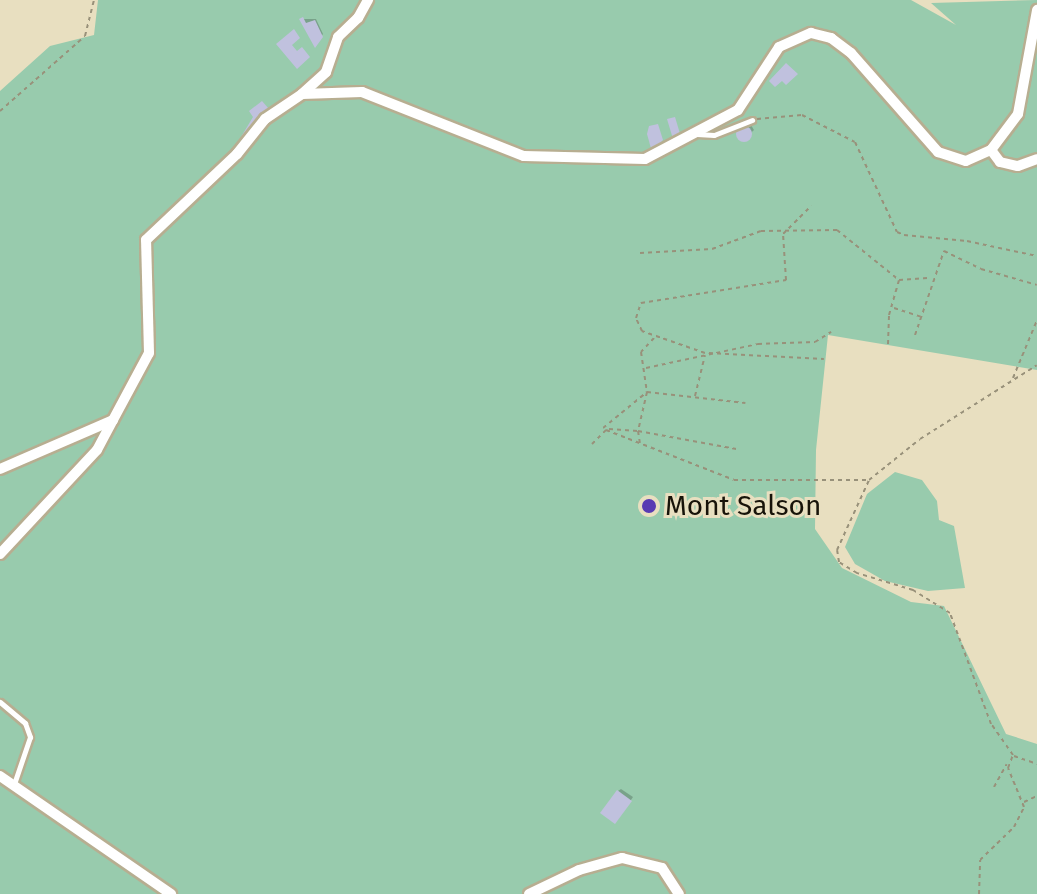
<!DOCTYPE html>
<style>
body{margin:0}
#map{position:relative;width:1037px;height:894px;overflow:hidden;background:#e8dfc0;font-family:"Fira Sans",sans-serif}
div>[style]{position:absolute}
.green>*{inset:0;background:#98cbad}
.shadow>*{inset:0;background:#0003}
.building>*{inset:0;background:#c0c1de}
.round{border-radius:50%}
.path>*{height:2px;margin-top:-1px;transform-origin:0;background:repeating-linear-gradient(90deg,#98917a 0 4px,transparent 0 8px)}
.roads{filter:drop-shadow(2px 0 #b7ae91) drop-shadow(-2px 0 #b7ae91) drop-shadow(0 2px #b7ae91) drop-shadow(0 -2px #b7ae91)}
.service>*{height:5px;margin:-2.5px;padding:0 2.5px;transform-origin:2.5px;border-radius:2.5px;background:#fff}
.minor>*{height:10px;margin:-5px;padding:0 5px;transform-origin:5px;border-radius:5px;background:#fff}
.dots>*{width:22px;height:22px;translate:-50% -50%;box-sizing:border-box;border:4px solid #e8dfc0;border-radius:50%}
span{translate:-50% -50%;white-space:nowrap;text-align:center;line-height:1.15;-webkit-text-stroke:6px #e8dfc0;paint-order:stroke}
.poi-label{font-size:28px;color:#171309}
.left{translate:0 -50%;text-align:left}
</style>
<div id="map">
<div class="green">
<div style="clip-path:polygon(98px 0,911px 0,956px 25px,931px 3px,1037px 0,1037px 370px,828px 335px,816px 450px,815px 529px,842px 568px,911px 602px,944px 606px,1006px 734px,1037px 744px,1037px 894px,0 894px,0 91px,50px 46px,94px 35px)"></div>
<div style="clip-path:polygon(895px 472px,922px 480px,937px 501px,939px 520px,954px 526px,965px 588px,928px 591px,885px 581px,855px 564px,845px 547px,867px 494px)"></div>
</div>
<div class="shadow">
<div style="clip-path:polygon(303px 19px,316px 19px,323px 34px,315px 44px)"></div>
<div style="clip-path:polygon(751px 125px,754px 130px,742px 141px,739px 136px)"></div>
<div style="clip-path:polygon(621px 789px,633px 797px,618px 819px,618px 791px)"></div>
</div>
<div class="building">
<div style="clip-path:polygon(303px 17px,306px 23px,315px 20px,323px 37px,315px 48px,299px 19px)"></div>
<div style="clip-path:polygon(294px 29px,300px 38px,292px 45px,297px 51px,302px 47px,310px 57px,297px 69px,276px 44px)"></div>
<div style="clip-path:polygon(786px 63px,798px 74px,786px 85px,782px 81px,775px 87px,769px 81px)"></div>
<div style="clip-path:polygon(262px 101px,269px 109px,241px 137px,253px 117px,249px 111px)"></div>
<div style="clip-path:polygon(675px 117px,681px 137px,673px 139px,667px 119px)"></div>
<div style="clip-path:polygon(658px 124px,663px 140px,652px 152px,647px 134px,649px 126px)"></div>
<div class="round" style="left:736px;top:126px;width:16px;height:16px"></div>
<div style="clip-path:polygon(617px 790px,632px 801px,615px 824px,600px 813px)"></div>
</div>
<div class="path">
<div style="left:0;top:111px;width:113px;rotate:-41.4deg"></div>
<div style="left:85px;top:36px;width:37px;rotate:-76deg"></div>
<div style="left:757px;top:119px;width:45px;rotate:-5.1deg"></div>
<div style="left:802px;top:115px;width:59px;rotate:27deg"></div>
<div style="left:855px;top:142px;width:99px;rotate:65deg"></div>
<div style="left:897px;top:232px;width:8px;rotate:23deg"></div>
<div style="left:904px;top:235px;width:63px;rotate:5.4deg"></div>
<div style="left:967px;top:241px;width:72px;rotate:12.1deg"></div>
<div style="left:640px;top:253px;width:72px;rotate:-3.2deg"></div>
<div style="left:712px;top:249px;width:52px;rotate:-20.2deg"></div>
<div style="left:761px;top:231px;width:76px;rotate:-0.8deg"></div>
<div style="left:837px;top:230px;width:80px;rotate:38.9deg"></div>
<div style="left:899px;top:280px;width:32px;rotate:-4deg"></div>
<div style="left:894px;top:308px;width:28px;rotate:18deg"></div>
<div style="left:915px;top:335px;width:89px;rotate:-71deg"></div>
<div style="left:944px;top:251px;width:41px;rotate:25.9deg"></div>
<div style="left:981px;top:269px;width:58px;rotate:15.9deg"></div>
<div style="left:654px;top:338px;width:19px;rotate:133deg"></div>
<div style="left:641px;top:352px;width:40px;rotate:81.5deg"></div>
<div style="left:647px;top:392px;width:99px;rotate:6.4deg"></div>
<div style="left:888px;top:344px;width:29px;rotate:-88deg"></div>
<div style="left:889px;top:315px;width:36px;rotate:-74deg"></div>
<div style="left:705px;top:353px;width:67px;rotate:-160.8deg"></div>
<div style="left:642px;top:331px;width:14px;rotate:-115deg"></div>
<div style="left:636px;top:318px;width:16px;rotate:-72deg"></div>
<div style="left:641px;top:303px;width:147px;rotate:-9deg"></div>
<div style="left:786px;top:280px;width:46px;rotate:-93.7deg"></div>
<div style="left:783px;top:234px;width:40px;rotate:-45deg"></div>
<div style="left:709px;top:353px;width:115px;rotate:3deg"></div>
<div style="left:646px;top:368px;width:115px;rotate:-12.1deg"></div>
<div style="left:758px;top:344px;width:57px;rotate:-2deg"></div>
<div style="left:815px;top:342px;width:19px;rotate:-32deg"></div>
<div style="left:1013px;top:378px;width:63px;rotate:-67.5deg"></div>
<div style="left:695px;top:396px;width:42px;rotate:-76.3deg"></div>
<div style="left:603px;top:428px;width:57px;rotate:-39.3deg"></div>
<div style="left:647px;top:392px;width:40px;rotate:103deg"></div>
<div style="left:638px;top:431px;width:100px;rotate:10.4deg"></div>
<div style="left:609px;top:429px;width:29px;rotate:4deg"></div>
<div style="left:638px;top:431px;width:12px;rotate:81deg"></div>
<div style="left:592px;top:444px;width:20px;rotate:-45deg"></div>
<div style="left:606px;top:430px;width:137px;rotate:21.3deg"></div>
<div style="left:734px;top:480px;width:134px"></div>
<div style="left:1014px;top:756px;width:24px;rotate:19deg"></div>
<div style="left:994px;top:787px;width:26px;rotate:-61deg"></div>
<div style="left:1024px;top:802px;width:14px;rotate:-25deg"></div>
<div style="left:979px;top:894px;width:34px;rotate:-88deg"></div>
<div style="left:980px;top:860px;width:47px;rotate:-44.1deg"></div>
<div style="left:1014px;top:827px;width:22px;rotate:-63deg"></div>
<div style="left:1024px;top:807px;width:42px;rotate:-112.3deg"></div>
<div style="left:1008px;top:768px;width:14px;rotate:-69deg"></div>
<div style="left:1013px;top:755px;width:38px;rotate:-125deg"></div>
<div style="left:991px;top:724px;width:118px;rotate:-110.3deg"></div>
<div style="left:950px;top:613px;width:44px;rotate:-148.1deg"></div>
<div style="left:913px;top:590px;width:59px;rotate:-163.1deg"></div>
<div style="left:857px;top:573px;width:21px;rotate:-149deg"></div>
<div style="left:839px;top:562px;width:12px;rotate:-99deg"></div>
<div style="left:837px;top:550px;width:77px;rotate:-65.4deg"></div>
<div style="left:869px;top:480px;width:65px;rotate:-38.8deg"></div>
<div style="left:920px;top:439px;width:138px;rotate:-32.3deg"></div>
</div>
<div class="roads">
<div class="service">
<div style="left:697px;top:134px;width:17px;rotate:3deg"></div>
<div style="left:714px;top:135px;width:41px;rotate:-21.5deg"></div>
<div style="left:0;top:702px;width:33px;rotate:40deg"></div>
<div style="left:25px;top:723px;width:15px;rotate:70deg"></div>
<div style="left:30px;top:737px;width:50px;rotate:108.8deg"></div>
</div>
<div class="minor">
<div style="left:303px;top:93px;width:31px;rotate:-42deg"></div>
<div style="left:326px;top:72px;width:37px;rotate:-71deg"></div>
<div style="left:338px;top:37px;width:28px;rotate:-44deg"></div>
<div style="left:358px;top:18px;width:21px;rotate:-61deg"></div>
<div style="left:991px;top:150px;width:15px;rotate:53deg"></div>
<div style="left:1000px;top:162px;width:18px;rotate:13deg"></div>
<div style="left:1018px;top:166px;width:20px;rotate:-20deg"></div>
<div style="left:0;top:469px;width:123px;rotate:-23.4deg"></div>
<div style="left:113px;top:420px;width:76px;rotate:-61.8deg"></div>
<div style="left:149px;top:353px;width:113px;rotate:-91.5deg"></div>
<div style="left:146px;top:240px;width:125px;rotate:-43.4deg"></div>
<div style="left:237px;top:154px;width:45px;rotate:-51.3deg"></div>
<div style="left:265px;top:119px;width:45px;rotate:-34deg"></div>
<div style="left:302px;top:94px;width:60px;rotate:-1.9deg"></div>
<div style="left:362px;top:92px;width:174px;rotate:21.6deg"></div>
<div style="left:524px;top:156px;width:121px;rotate:1.4deg"></div>
<div style="left:645px;top:159px;width:105px;rotate:-27.8deg"></div>
<div style="left:738px;top:110px;width:75px;rotate:-56.9deg"></div>
<div style="left:779px;top:47px;width:35px;rotate:-24deg"></div>
<div style="left:811px;top:33px;width:21px;rotate:14deg"></div>
<div style="left:831px;top:38px;width:25px;rotate:37deg"></div>
<div style="left:851px;top:53px;width:132px;rotate:48.7deg"></div>
<div style="left:938px;top:152px;width:29px;rotate:18deg"></div>
<div style="left:966px;top:161px;width:27px;rotate:-24deg"></div>
<div style="left:991px;top:150px;width:45px;rotate:-53.1deg"></div>
<div style="left:1018px;top:114px;width:106px;rotate:-79.6deg"></div>
<div style="left:0;top:554px;width:142px;rotate:-47deg"></div>
<div style="left:97px;top:450px;width:34px;rotate:-62deg"></div>
<div style="left:0;top:776px;width:208px;rotate:34.6deg"></div>
<div style="left:529px;top:894px;width:55px;rotate:-25.6deg"></div>
<div style="left:579px;top:870px;width:45px;rotate:-15.6deg"></div>
<div style="left:622px;top:858px;width:41px;rotate:14deg"></div>
<div style="left:662px;top:868px;width:31px;rotate:57deg"></div>
</div>
</div>
<div class="dots">
<div style="left:649px;top:506px;background:#593bb3"></div>
</div>
<div class="poi-label">
<span class="left" style="left:665px;top:506px">Mont Salson</span>
</div>
</div>
